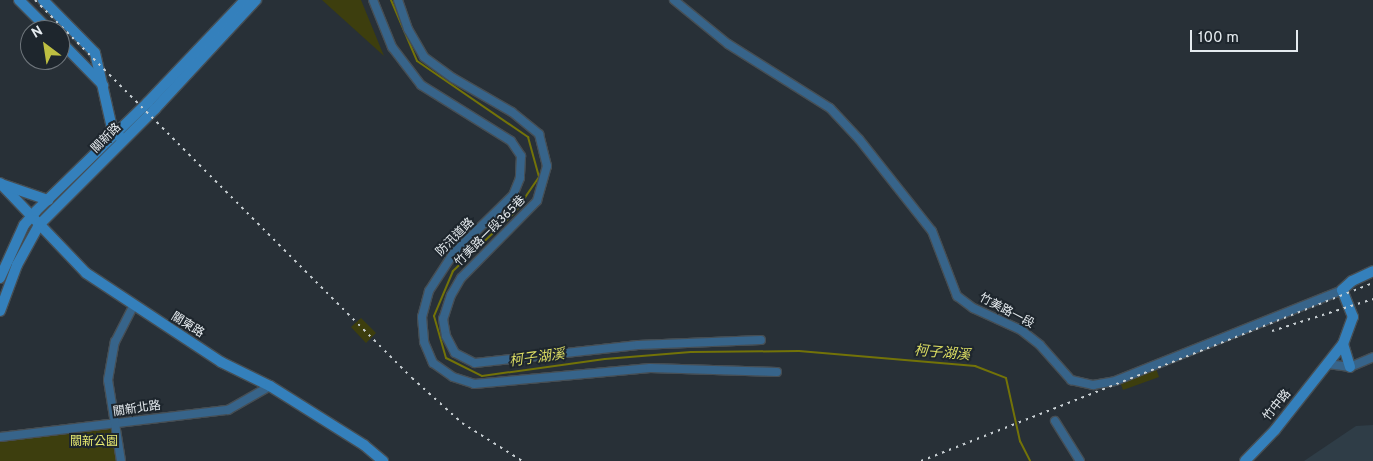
<!DOCTYPE html>
<meta charset="utf-8">
<style>
body{margin:0}
#map{position:relative;width:1373px;height:461px;overflow:hidden;background:#283037;font-family:Overpass,"Noto Sans TC",sans-serif}
div>[style]{position:absolute}
.built>*{inset:0;background:#2f3d47}
.green>*{inset:0;background:#3d3e0e}
.stream>*{height:2px;margin:-1px;padding:0 1px;transform-origin:1px;border-radius:1px;background:#737308}
.roads{filter:drop-shadow(1px 0 #464e54) drop-shadow(-1px 0 #464e54) drop-shadow(0 1px #464e54) drop-shadow(0 -1px #464e54)}
.street>*{height:8px;margin:-4px;padding:0 4px;transform-origin:4px;border-radius:4px;background:#37648a}
.secondary>*{height:10px;margin:-5px;padding:0 5px;transform-origin:5px;border-radius:5px;background:#3480bc}
.rail>*{height:2px;margin-top:-1px;transform-origin:0;background:repeating-linear-gradient(90deg,#c8cfd3 0 2.5px,transparent 0 7.5px)}
span{translate:-50% -50%;white-space:nowrap;text-align:center;line-height:1.15;-webkit-text-stroke:4px #1e262d;paint-order:stroke}
.street-label{font-size:12px;color:#e5ebef}
.park-label{font-size:12px;color:#e9eb71}
.water-label{font-size:14px;color:#dcdd63;font-style:italic}
.north{position:absolute;left:20px;top:20px;width:50px;height:50px;box-sizing:border-box;background:#1e262d;border:1px solid #6e757b;border-radius:50%;rotate:329deg;font-size:14px;font-weight:700;line-height:20px;text-align:center;color:#e5ebef}
.north::after{content:'';display:block;margin:auto;width:18px;height:22px;background:#bebf42;clip-path:polygon(50% 0,100% 100%,50% 72%,0 100%)}
.scale{position:absolute;left:1190px;top:30px;width:108px;height:22px;box-sizing:border-box;border:2px solid #e5ebef;border-top:0;padding-left:6px;font-size:15px;line-height:18px;white-space:nowrap;color:#e5ebef;-webkit-text-stroke:4px #1e262d;paint-order:stroke}
</style>
<div id="map">
<div class="built">
<div style="clip-path:polygon(1373px 425px,1373px 461px,1304px 461px,1356px 426px)"></div>
</div>
<div class="green">
<div style="clip-path:polygon(322px 0,361px 0,384px 56px)"></div>
<div style="clip-path:polygon(361px 318px,376px 333px,366px 343px,351px 327px)"></div>
<div style="clip-path:polygon(1154px 363px,1159px 377px,1123px 390px,1118px 376px)"></div>
<div style="clip-path:polygon(110px 421px,118px 461px,0 461px,0 440px)"></div>
</div>
<div class="stream">
<div style="left:391px;top:0;width:66px;rotate:66.9deg"></div>
<div style="left:417px;top:61px;width:135px;rotate:34.4deg"></div>
<div style="left:528px;top:137px;width:41px;rotate:74.6deg"></div>
<div style="left:539px;top:177px;width:42px;rotate:124.4deg"></div>
<div style="left:515px;top:212px;width:86px;rotate:136.4deg"></div>
<div style="left:453px;top:271px;width:49px;rotate:112.9deg"></div>
<div style="left:434px;top:316px;width:44px;rotate:74.1deg"></div>
<div style="left:446px;top:358px;width:40px;rotate:26.6deg"></div>
<div style="left:482px;top:376px;width:124px;rotate:-7.9deg"></div>
<div style="left:605px;top:359px;width:86px;rotate:-4.7deg"></div>
<div style="left:691px;top:352px;width:108px;rotate:-0.5deg"></div>
<div style="left:799px;top:351px;width:177px;rotate:4.9deg"></div>
<div style="left:975px;top:366px;width:33px;rotate:21deg"></div>
<div style="left:1006px;top:378px;width:65px;rotate:77.5deg"></div>
<div style="left:1020px;top:441px;width:22px;rotate:63deg"></div>
</div>
<div class="roads">
<div class="street">
<div style="left:373px;top:0;width:51px;rotate:68deg"></div>
<div style="left:392px;top:47px;width:48px;rotate:52.7deg"></div>
<div style="left:421px;top:85px;width:106px;rotate:31.9deg"></div>
<div style="left:511px;top:141px;width:18px;rotate:56deg"></div>
<div style="left:521px;top:156px;width:22px;rotate:93deg"></div>
<div style="left:520px;top:178px;width:18px;rotate:112deg"></div>
<div style="left:513px;top:195px;width:84px;rotate:135.5deg"></div>
<div style="left:453px;top:254px;width:44px;rotate:123deg"></div>
<div style="left:429px;top:291px;width:27px;rotate:105deg"></div>
<div style="left:422px;top:317px;width:25px;rotate:85deg"></div>
<div style="left:424px;top:342px;width:23px;rotate:67deg"></div>
<div style="left:433px;top:363px;width:24px;rotate:35deg"></div>
<div style="left:453px;top:377px;width:22px;rotate:18deg"></div>
<div style="left:474px;top:384px;width:177px;rotate:-5.2deg"></div>
<div style="left:650px;top:368px;width:127px;rotate:1.8deg"></div>
<div style="left:398px;top:0;width:31px;rotate:71deg"></div>
<div style="left:408px;top:29px;width:32px;rotate:60deg"></div>
<div style="left:424px;top:57px;width:36px;rotate:36deg"></div>
<div style="left:453px;top:78px;width:68px;rotate:30deg"></div>
<div style="left:512px;top:112px;width:35px;rotate:39deg"></div>
<div style="left:539px;top:134px;width:33px;rotate:76deg"></div>
<div style="left:547px;top:166px;width:36px;rotate:106deg"></div>
<div style="left:537px;top:201px;width:108px;rotate:134.6deg"></div>
<div style="left:461px;top:278px;width:20px;rotate:120deg"></div>
<div style="left:451px;top:295px;width:25px;rotate:108deg"></div>
<div style="left:443px;top:319px;width:17px;rotate:80deg"></div>
<div style="left:446px;top:336px;width:19px;rotate:62deg"></div>
<div style="left:455px;top:353px;width:22px;rotate:27deg"></div>
<div style="left:475px;top:363px;width:164px;rotate:-6.3deg"></div>
<div style="left:638px;top:345px;width:123px;rotate:-2.3deg"></div>
<div style="left:674px;top:0;width:70px;rotate:39.2deg"></div>
<div style="left:728px;top:44px;width:120px;rotate:32.1deg"></div>
<div style="left:830px;top:108px;width:42px;rotate:46.9deg"></div>
<div style="left:859px;top:139px;width:117px;rotate:51.6deg"></div>
<div style="left:932px;top:231px;width:70px;rotate:69deg"></div>
<div style="left:957px;top:296px;width:20px;rotate:37deg"></div>
<div style="left:973px;top:308px;width:53px;rotate:24.6deg"></div>
<div style="left:1021px;top:330px;width:24px;rotate:38deg"></div>
<div style="left:1040px;top:345px;width:47px;rotate:48.5deg"></div>
<div style="left:1071px;top:380px;width:23px;rotate:13deg"></div>
<div style="left:1093px;top:385px;width:22px;rotate:-10deg"></div>
<div style="left:1115px;top:381px;width:245px;rotate:-21.8deg"></div>
<div style="left:1328px;top:364px;width:22px;rotate:8deg"></div>
<div style="left:1350px;top:367px;width:25px;rotate:-23deg"></div>
<div style="left:1055px;top:421px;width:47px;rotate:58deg"></div>
<div style="left:0;top:437px;width:230px;rotate:-6.8deg"></div>
<div style="left:228px;top:410px;width:48px;rotate:-29.7deg"></div>
<div style="left:121px;top:461px;width:82px;rotate:-99.1deg"></div>
<div style="left:108px;top:380px;width:39px;rotate:-80deg"></div>
<div style="left:115px;top:342px;width:39px;rotate:-63deg"></div>
</div>
<div class="secondary">
<div style="left:19px;top:0;width:42px;rotate:45deg"></div>
<div style="left:43px;top:0;width:74px;rotate:45.5deg"></div>
<div style="left:95px;top:53px;width:77px;rotate:77.2deg"></div>
<div style="left:112px;top:128px;width:13px;rotate:48deg"></div>
<div style="left:60px;top:41px;width:62px;rotate:45.7deg"></div>
<div style="left:0;top:183px;width:124px;rotate:46.3deg"></div>
<div style="left:86px;top:273px;width:162px;rotate:33.4deg"></div>
<div style="left:221px;top:362px;width:55px;rotate:26.1deg"></div>
<div style="left:270px;top:386px;width:111px;rotate:32.1deg"></div>
<div style="left:364px;top:445px;width:25px;rotate:40deg"></div>
<div style="left:1px;top:184px;width:50px;rotate:18.8deg"></div>
<div style="left:0;top:278px;width:58px;rotate:-65.6deg"></div>
<div style="left:24px;top:225px;width:18px;rotate:-49deg"></div>
<div style="left:36px;top:211px;width:156px;rotate:-44.2deg"></div>
<div style="left:148px;top:102px;width:141px;rotate:-46.4deg"></div>
<div style="left:0;top:311px;width:49px;rotate:-69.7deg"></div>
<div style="left:17px;top:265px;width:46px;rotate:-61.2deg"></div>
<div style="left:39px;top:225px;width:164px;rotate:-45deg"></div>
<div style="left:155px;top:109px;width:149px;rotate:-47.2deg"></div>
<div style="left:1343px;top:344px;width:24px;rotate:73deg"></div>
<div style="left:1245px;top:461px;width:43px;rotate:-45.9deg"></div>
<div style="left:1275px;top:430px;width:110px;rotate:-51.7deg"></div>
<div style="left:1343px;top:344px;width:29px;rotate:-70deg"></div>
<div style="left:1353px;top:317px;width:29px;rotate:-112deg"></div>
<div style="left:1342px;top:290px;width:13px;rotate:-42deg"></div>
<div style="left:1352px;top:281px;width:23px;rotate:-25deg"></div>
</div>
</div>
<div class="rail">
<div style="left:35px;top:0;width:534px;rotate:45.08deg"></div>
<div style="left:412px;top:378px;width:67px;rotate:42deg"></div>
<div style="left:462px;top:423px;width:71px;rotate:32.3deg"></div>
<div style="left:1272px;top:331px;width:106px;rotate:-17.6deg"></div>
<div style="left:921px;top:461px;width:486px;rotate:-21.5deg"></div>
</div>
<div class="street-label">
<span style="left:107px;top:139px;rotate:-45deg">關新路</span>
<span style="left:491px;top:232px;rotate:-45deg">竹美路一段365巷</span>
<span style="left:456px;top:238px;rotate:-45deg">防汛道路</span>
<span style="left:1006px;top:312px;rotate:28deg">竹美路一段</span>
<span style="left:187px;top:326px;rotate:32deg">關東路</span>
<span style="left:1278px;top:406px;rotate:-51deg">竹中路</span>
<span style="left:137px;top:410px;rotate:-8deg">關新北路</span>
</div>
<div class="park-label">
<span style="left:94px;top:443px">關新公園</span>
</div>
<div class="water-label">
<span style="left:942px;top:354px;rotate:5deg">柯子湖溪</span>
<span style="left:537px;top:359px;rotate:-8deg">柯子湖溪</span>
</div>
<div class="north">N</div>
<div class="scale">100 m</div>
</div>
